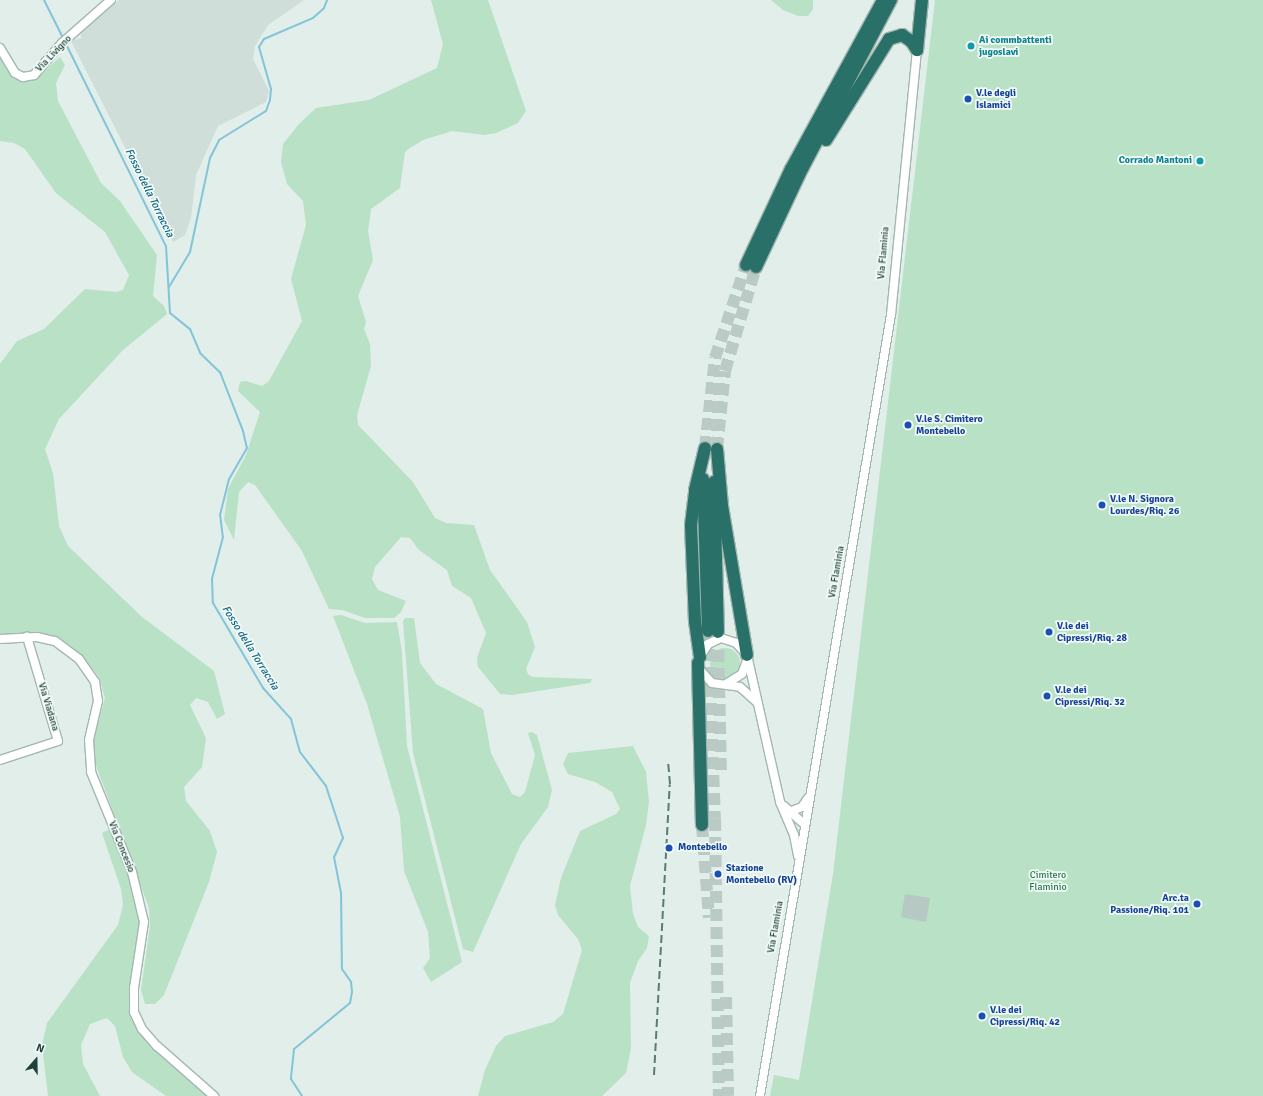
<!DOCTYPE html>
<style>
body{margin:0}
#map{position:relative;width:1263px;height:1096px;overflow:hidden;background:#e1eee9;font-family:Signika,sans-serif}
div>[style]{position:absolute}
.built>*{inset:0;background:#cfded8}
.green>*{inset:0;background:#b8e1c6}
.round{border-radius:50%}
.stream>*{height:2px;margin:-1px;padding:0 1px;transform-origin:1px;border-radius:1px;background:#83c4d9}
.building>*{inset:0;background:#b6c9c2}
.highway-tunnel>*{height:12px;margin-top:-6px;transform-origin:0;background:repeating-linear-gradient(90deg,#bacbc6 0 12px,transparent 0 18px)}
.roads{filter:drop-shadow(1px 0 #a3b7b1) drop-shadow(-1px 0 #a3b7b1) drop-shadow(0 1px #a3b7b1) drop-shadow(0 -1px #a3b7b1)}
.minor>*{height:8px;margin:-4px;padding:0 4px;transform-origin:4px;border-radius:4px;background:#fff}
.highway>*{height:12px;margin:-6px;padding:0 6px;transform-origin:6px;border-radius:6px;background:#287068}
.rail>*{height:2px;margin-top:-1px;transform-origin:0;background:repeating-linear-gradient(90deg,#5a7c76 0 8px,transparent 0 12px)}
.dots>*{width:11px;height:11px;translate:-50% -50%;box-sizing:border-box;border:2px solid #f2faf7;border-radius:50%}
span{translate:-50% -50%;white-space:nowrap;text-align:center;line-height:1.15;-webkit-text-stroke:3.5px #f2faf7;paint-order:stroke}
.culture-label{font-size:10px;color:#0d838f;font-weight:700}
.left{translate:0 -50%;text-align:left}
.right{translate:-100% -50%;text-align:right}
.street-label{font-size:10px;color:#1f413b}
.transit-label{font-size:10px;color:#164399;font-weight:700}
.park-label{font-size:10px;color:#257c4e}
.water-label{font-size:11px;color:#126784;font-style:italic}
.north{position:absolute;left:16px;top:1040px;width:40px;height:40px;-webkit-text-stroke:3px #f2faf7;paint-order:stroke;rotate:20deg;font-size:11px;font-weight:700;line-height:16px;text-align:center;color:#1f413b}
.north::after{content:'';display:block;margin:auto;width:14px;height:18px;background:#1f413b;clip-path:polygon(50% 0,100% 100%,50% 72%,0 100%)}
</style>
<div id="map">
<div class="built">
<div style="clip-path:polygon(119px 0,304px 0,268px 25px,255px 46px,253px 59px,269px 91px,266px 102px,218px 126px,196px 175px,191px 218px,185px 235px,173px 242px,71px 41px,81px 38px,81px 32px)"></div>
</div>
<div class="green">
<div style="clip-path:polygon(431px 0,488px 0,526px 111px,518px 123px,496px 133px,485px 135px,452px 131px,423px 140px,410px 148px,405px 152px,400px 188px,371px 209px,368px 231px,373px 260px,358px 296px,366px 322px,364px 329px,370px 344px,371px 366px,357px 415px,358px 425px,413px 482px,435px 518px,446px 523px,474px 525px,490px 570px,527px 622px,535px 647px,526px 669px,528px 674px,532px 677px,592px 679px,590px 683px,512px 695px,500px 694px,478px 667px,477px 658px,486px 633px,471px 598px,452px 586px,447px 570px,419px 550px,410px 538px,401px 537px,375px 567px,372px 579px,378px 590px,406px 601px,401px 612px,394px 618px,365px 618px,342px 610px,329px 609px,302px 551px,255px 485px,248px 482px,239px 492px,234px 540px,224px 520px,228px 489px,246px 455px,260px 412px,238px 391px,240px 382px,246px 381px,262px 386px,269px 381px,302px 321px,291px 279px,306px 225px,303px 201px,287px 184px,281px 162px,283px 144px,299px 124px,316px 108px,369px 100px,437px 68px,443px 44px)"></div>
<div style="clip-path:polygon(771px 0,813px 0,813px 9px,808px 16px,798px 16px,783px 10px)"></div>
<div style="clip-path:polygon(935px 0,1263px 0,1263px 1096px,770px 1096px,774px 1075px,799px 1080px,833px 874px)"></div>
<div style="clip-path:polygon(0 53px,15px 78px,25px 81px,38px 77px,60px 57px,65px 65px,56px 83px,58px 101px,101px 183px,120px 201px,157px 255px,153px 296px,164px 306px,167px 314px,123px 350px,59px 419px,45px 449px,53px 473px,59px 526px,68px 546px,142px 617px,214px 671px,225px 714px,217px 719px,208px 702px,196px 698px,190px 705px,206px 738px,202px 767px,184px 787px,186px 801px,210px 831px,217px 852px,209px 882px,164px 995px,155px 1004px,145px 1004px,141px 990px,150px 926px,149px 908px,95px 763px,92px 746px,105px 698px,99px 677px,82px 655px,60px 638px,41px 633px,0 635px,0 364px,17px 341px,44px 329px,85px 289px,116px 292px,123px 290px,129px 275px,105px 232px,56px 193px,25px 149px,14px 143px,0 141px)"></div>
<div style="clip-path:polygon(341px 615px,365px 623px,397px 622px,402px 652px,407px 746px,462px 962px,431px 982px,423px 968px,430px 958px,428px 932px,404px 871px,400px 817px,367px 704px,333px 616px)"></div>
<div style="clip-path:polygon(405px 618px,414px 618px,420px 663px,436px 684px,483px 709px,491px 753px,512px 794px,520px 797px,525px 792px,535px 755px,528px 733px,532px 732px,537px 735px,552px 790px,548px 807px,521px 844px,473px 952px,463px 949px,413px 753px,403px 621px)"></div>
<div class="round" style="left:710px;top:648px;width:30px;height:30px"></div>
<div style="clip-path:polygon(633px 746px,646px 772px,649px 802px,646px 825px,630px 886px,633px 914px,638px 927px,649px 936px,647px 948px,638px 961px,630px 983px,631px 1048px,626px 1073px,602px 1096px,478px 1096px,485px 1070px,496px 1046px,505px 1036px,553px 1022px,563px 1014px,582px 950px,578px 939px,558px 915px,555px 905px,561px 878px,580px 831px,616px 814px,620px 809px,612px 792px,595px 782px,568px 774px,563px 764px,568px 753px)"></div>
<div style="clip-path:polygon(112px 828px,138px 897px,141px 915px,131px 983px,130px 1012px,135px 1025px,151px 1044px,209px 1096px,166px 1096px,132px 1072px,123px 1057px,115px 1026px,107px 1018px,90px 1024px,81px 1045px,83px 1064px,100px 1096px,48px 1096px,42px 1045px,47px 1023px,118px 925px,123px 905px,121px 889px,102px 833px)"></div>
</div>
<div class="stream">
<div style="left:44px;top:0;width:42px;rotate:63.4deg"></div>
<div style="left:65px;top:42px;width:228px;rotate:63.7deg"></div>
<div style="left:166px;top:246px;width:67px;rotate:86.6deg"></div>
<div style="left:170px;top:313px;width:26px;rotate:39deg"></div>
<div style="left:190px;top:329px;width:26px;rotate:67deg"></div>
<div style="left:200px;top:353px;width:28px;rotate:44deg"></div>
<div style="left:220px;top:372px;width:63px;rotate:68.7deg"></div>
<div style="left:243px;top:431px;width:17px;rotate:77deg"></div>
<div style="left:247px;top:448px;width:36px;rotate:120deg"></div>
<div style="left:229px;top:479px;width:36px;rotate:104deg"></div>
<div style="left:220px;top:514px;width:23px;rotate:83deg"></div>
<div style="left:223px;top:537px;width:43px;rotate:104.7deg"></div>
<div style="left:212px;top:579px;width:24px;rotate:88deg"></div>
<div style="left:213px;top:603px;width:99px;rotate:59.5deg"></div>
<div style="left:263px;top:688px;width:42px;rotate:47.9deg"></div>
<div style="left:291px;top:719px;width:34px;rotate:75deg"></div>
<div style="left:300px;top:752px;width:43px;rotate:52.6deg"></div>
<div style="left:326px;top:786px;width:55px;rotate:71.9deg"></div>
<div style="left:343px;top:838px;width:21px;rotate:115deg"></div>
<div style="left:334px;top:857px;width:36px;rotate:79deg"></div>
<div style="left:341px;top:892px;width:77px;rotate:89.3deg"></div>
<div style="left:342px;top:969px;width:16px;rotate:55deg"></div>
<div style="left:351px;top:982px;width:10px;rotate:84deg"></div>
<div style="left:352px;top:992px;width:11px;rotate:100deg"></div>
<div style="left:350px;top:1003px;width:72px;rotate:140.6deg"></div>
<div style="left:294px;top:1049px;width:30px;rotate:96deg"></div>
<div style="left:291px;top:1079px;width:20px;rotate:57deg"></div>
<div style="left:169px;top:287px;width:41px;rotate:-59deg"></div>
<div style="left:190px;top:252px;width:96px;rotate:-78deg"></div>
<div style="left:210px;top:158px;width:20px;rotate:-63deg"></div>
<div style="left:219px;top:140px;width:55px;rotate:-31.7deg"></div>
<div style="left:266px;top:111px;width:12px;rotate:-70deg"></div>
<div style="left:270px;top:100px;width:11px;rotate:-85deg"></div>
<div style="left:271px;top:89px;width:44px;rotate:-105.9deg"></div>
<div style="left:259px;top:47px;width:9px;rotate:-58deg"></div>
<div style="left:264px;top:39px;width:53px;rotate:-23.2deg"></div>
<div style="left:313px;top:18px;width:15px;rotate:-42deg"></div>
<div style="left:324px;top:8px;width:9px;rotate:-69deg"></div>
</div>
<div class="building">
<div style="clip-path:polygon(905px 894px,930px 898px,926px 922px,901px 917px)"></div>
</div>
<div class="highway-tunnel">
<div style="left:705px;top:448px;width:91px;rotate:-83.7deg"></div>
<div style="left:715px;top:358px;width:98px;rotate:-71.6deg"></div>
<div style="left:717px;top:449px;width:78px;rotate:-84.1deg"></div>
<div style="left:725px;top:371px;width:109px;rotate:-73.4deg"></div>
<div style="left:708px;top:631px;width:188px;rotate:87.9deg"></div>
<div style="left:715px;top:819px;width:277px;rotate:89.2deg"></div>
<div style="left:718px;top:632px;width:143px;rotate:88.8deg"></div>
<div style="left:702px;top:825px;width:93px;rotate:85.7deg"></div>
<div style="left:726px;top:997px;width:99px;rotate:88.8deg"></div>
</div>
<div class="roads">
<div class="minor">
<div style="left:0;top:48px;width:29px;rotate:59deg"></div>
<div style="left:15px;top:73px;width:9px;rotate:27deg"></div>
<div style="left:23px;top:77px;width:11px;rotate:-10deg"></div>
<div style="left:34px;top:75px;width:43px;rotate:-48.8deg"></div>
<div style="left:62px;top:43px;width:65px;rotate:-41.3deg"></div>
<div style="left:0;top:639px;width:37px;rotate:-3deg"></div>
<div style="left:37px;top:637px;width:18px;rotate:13deg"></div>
<div style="left:55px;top:641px;width:30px;rotate:37deg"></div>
<div style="left:79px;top:659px;width:28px;rotate:55deg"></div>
<div style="left:95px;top:682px;width:19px;rotate:81deg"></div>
<div style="left:98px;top:701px;width:40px;rotate:103deg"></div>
<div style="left:89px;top:740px;width:32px;rotate:86deg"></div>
<div style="left:91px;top:772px;width:108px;rotate:67.7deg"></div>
<div style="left:132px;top:872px;width:51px;rotate:76.5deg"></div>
<div style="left:144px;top:922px;width:67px;rotate:98.6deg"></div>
<div style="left:134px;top:988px;width:24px;rotate:90deg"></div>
<div style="left:134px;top:1012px;width:19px;rotate:65deg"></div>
<div style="left:142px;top:1029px;width:23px;rotate:49deg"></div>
<div style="left:157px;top:1046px;width:76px;rotate:41.3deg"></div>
<div style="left:700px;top:657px;width:15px;rotate:-58deg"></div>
<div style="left:708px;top:644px;width:14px;rotate:-25deg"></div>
<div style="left:721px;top:638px;width:16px;rotate:18deg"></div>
<div style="left:736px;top:643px;width:16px;rotate:47deg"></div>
<div style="left:747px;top:655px;width:151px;rotate:77.3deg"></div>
<div style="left:780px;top:802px;width:36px;rotate:67deg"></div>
<div style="left:794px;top:835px;width:21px;rotate:79deg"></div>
<div style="left:699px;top:669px;width:19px;rotate:47deg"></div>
<div style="left:712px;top:683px;width:28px;rotate:8deg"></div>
<div style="left:740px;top:687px;width:24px;rotate:42deg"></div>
<div style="left:726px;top:684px;width:19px;rotate:-32deg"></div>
<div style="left:742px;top:674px;width:15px;rotate:-70deg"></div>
<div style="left:0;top:760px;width:61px;rotate:-18.1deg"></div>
<div style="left:58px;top:741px;width:109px;rotate:-106.6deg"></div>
<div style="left:784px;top:806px;width:28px;rotate:42deg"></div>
<div style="left:789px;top:812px;width:14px;rotate:-21deg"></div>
<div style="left:802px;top:807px;width:11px;rotate:-56deg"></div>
<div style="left:760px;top:1096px;width:792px;rotate:-80.48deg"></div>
<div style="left:891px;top:315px;width:266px;rotate:-84.4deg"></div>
</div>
<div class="highway">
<div style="left:917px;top:50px;width:50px;rotate:-84.3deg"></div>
<div style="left:826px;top:140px;width:119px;rotate:-58deg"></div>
<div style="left:889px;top:39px;width:14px;rotate:-17deg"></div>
<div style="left:902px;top:35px;width:11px;rotate:34deg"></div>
<div style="left:911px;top:41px;width:11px;rotate:56deg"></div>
<div style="left:746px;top:265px;width:106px;rotate:-64.9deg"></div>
<div style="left:791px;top:169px;width:192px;rotate:-61.4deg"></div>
<div style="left:756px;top:267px;width:102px;rotate:-64.9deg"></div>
<div style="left:799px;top:175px;width:198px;rotate:-62.3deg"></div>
<div style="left:717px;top:449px;width:57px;rotate:85deg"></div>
<div style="left:722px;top:506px;width:151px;rotate:80.5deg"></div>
<div style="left:703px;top:479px;width:152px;rotate:88.1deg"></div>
<div style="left:714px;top:482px;width:150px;rotate:88.5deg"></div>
<div style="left:700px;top:657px;width:36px;rotate:-98deg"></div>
<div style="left:695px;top:621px;width:96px;rotate:-92.4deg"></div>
<div style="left:691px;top:525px;width:35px;rotate:-83deg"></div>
<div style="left:695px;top:490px;width:43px;rotate:-76.6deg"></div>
<div style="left:698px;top:663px;width:162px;rotate:88.6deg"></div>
</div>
</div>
<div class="rail">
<div style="left:654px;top:1075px;width:291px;rotate:-86.9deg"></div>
<div style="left:670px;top:784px;width:24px;rotate:-95deg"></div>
</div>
<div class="dots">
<div style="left:971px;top:46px;background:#0f9aa8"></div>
<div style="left:968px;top:99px;background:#1a4fb4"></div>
<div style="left:1200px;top:161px;background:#0f9aa8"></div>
<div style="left:908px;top:425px;background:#1a4fb4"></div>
<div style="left:1102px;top:505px;background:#1a4fb4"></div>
<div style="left:1049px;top:632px;background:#1a4fb4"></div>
<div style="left:1047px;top:696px;background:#1a4fb4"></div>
<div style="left:669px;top:848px;background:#1a4fb4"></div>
<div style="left:718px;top:874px;background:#1a4fb4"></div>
<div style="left:1197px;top:904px;background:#1a4fb4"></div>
<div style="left:982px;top:1016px;background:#1a4fb4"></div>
</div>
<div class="culture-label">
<span class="left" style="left:979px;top:46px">Ai commbattenti<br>jugoslavi</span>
<span class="right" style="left:1192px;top:161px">Corrado Mantoni</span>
</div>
<div class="street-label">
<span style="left:54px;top:54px;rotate:-46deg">Via Livigno</span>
<span style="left:884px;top:253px;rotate:-85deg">Via Flaminia</span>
<span style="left:837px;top:572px;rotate:-80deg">Via Flaminia</span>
<span style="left:48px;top:707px;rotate:73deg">Via Viadana</span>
<span style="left:121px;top:847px;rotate:68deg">Via Concesio</span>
<span style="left:776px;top:927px;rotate:-80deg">Via Flaminia</span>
</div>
<div class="transit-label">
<span class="left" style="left:976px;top:99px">V.le degli<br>Islamici</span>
<span class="left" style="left:916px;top:425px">V.le S. Cimitero<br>Montebello</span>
<span class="left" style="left:1110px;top:505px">V.le N. Signora<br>Lourdes/Riq. 26</span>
<span class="left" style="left:1057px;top:632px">V.le dei<br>Cipressi/Riq. 28</span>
<span class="left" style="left:1055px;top:696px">V.le dei<br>Cipressi/Riq. 32</span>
<span class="left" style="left:678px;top:848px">Montebello</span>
<span class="left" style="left:726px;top:874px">Stazione<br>Montebello (RV)</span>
<span class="right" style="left:1189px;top:904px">Arc.ta<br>Passione/Riq. 101</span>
<span class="left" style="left:990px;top:1016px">V.le dei<br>Cipressi/Riq. 42</span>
</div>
<div class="park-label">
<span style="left:1048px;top:881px">Cimitero<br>Flaminio</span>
</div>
<div class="water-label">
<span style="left:149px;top:193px;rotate:64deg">Fosso della Torraccia</span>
<span style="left:250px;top:648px;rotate:58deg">Fosso della Torraccia</span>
</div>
<div class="north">N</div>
</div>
